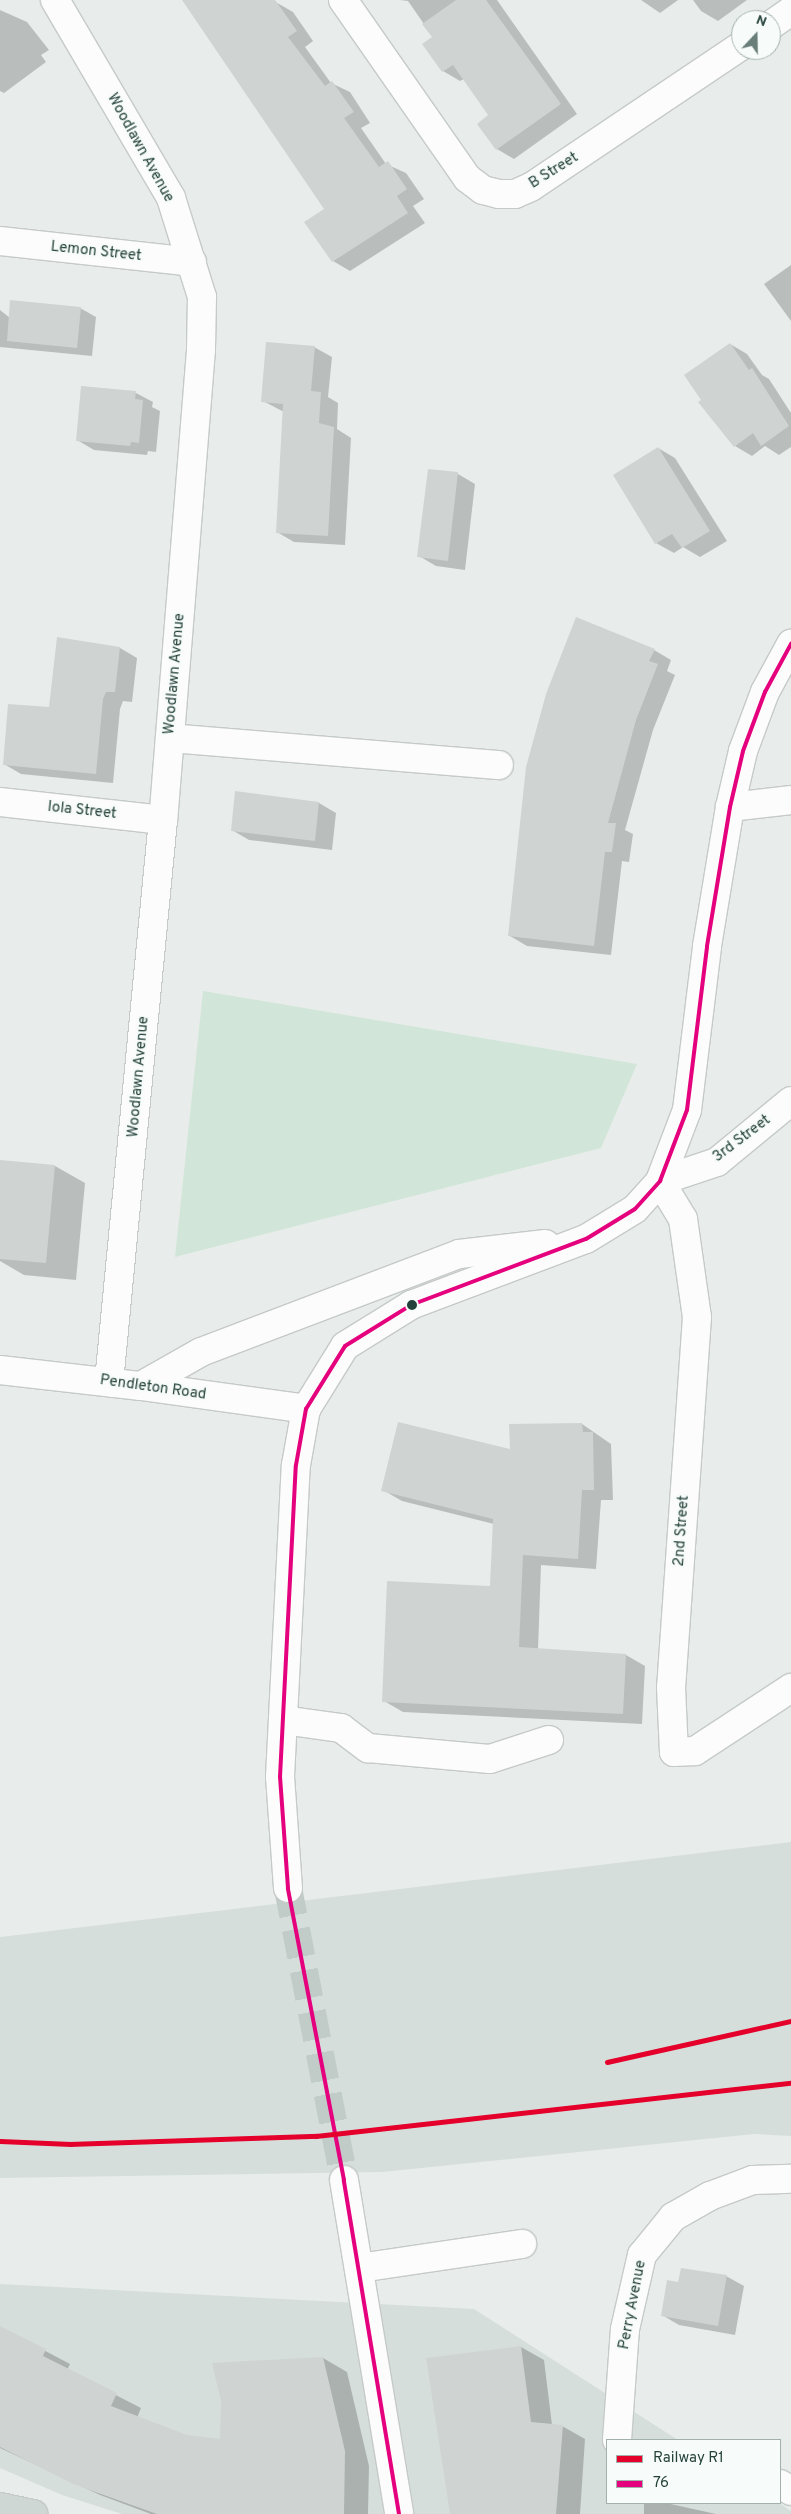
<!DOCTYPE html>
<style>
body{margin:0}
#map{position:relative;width:791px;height:2514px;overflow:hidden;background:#e8edeb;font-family:Overpass,sans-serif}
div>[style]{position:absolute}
.built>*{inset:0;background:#d6dedb}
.green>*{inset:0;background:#d1e6d8}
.shadow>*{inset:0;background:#0003}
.building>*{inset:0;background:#cfd4d2}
.minor-tunnel>*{height:28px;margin-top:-14px;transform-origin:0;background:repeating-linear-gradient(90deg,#c1cbc8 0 28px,transparent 0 42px)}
.roads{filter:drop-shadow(1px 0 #c5cac8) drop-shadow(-1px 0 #c5cac8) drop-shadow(0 1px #c5cac8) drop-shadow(0 -1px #c5cac8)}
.minor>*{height:28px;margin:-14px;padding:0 14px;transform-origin:14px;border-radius:14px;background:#fcfcfc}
.major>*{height:28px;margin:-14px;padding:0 14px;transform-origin:14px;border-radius:14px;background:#cfd7d5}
.rail>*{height:4px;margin-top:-2px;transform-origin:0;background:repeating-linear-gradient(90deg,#c9cdcc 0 10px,transparent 0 15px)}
.bus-1>*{height:4px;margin:-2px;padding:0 2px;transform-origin:2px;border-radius:2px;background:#e5007d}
.rail-1>*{height:5px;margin:-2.5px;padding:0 2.5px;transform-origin:2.5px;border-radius:2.5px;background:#e4002b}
.dots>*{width:14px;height:14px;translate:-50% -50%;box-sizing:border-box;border:2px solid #f7fbf9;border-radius:50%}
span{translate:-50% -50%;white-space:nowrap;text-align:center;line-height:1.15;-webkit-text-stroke:4.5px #f7fbf9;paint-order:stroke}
.street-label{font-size:15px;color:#24423a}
.legend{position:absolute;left:606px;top:2439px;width:175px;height:65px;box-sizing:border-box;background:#f7fbf9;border:1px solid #a3b1ad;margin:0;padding:6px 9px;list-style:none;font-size:15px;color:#24423a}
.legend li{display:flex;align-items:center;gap:10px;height:25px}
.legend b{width:25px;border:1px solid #a3b1ad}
.north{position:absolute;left:731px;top:10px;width:50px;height:50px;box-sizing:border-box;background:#f7fbf9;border:1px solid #a3b1ad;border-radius:50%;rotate:21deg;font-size:14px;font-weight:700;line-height:20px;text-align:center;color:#24423a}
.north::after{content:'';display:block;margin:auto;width:18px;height:22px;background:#697e78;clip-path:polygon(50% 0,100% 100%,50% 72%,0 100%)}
</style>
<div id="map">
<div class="built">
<div style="clip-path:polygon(791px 1842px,791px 2136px,754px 2134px,382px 2172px,0 2178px,0 1937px)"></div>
<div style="clip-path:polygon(0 2284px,474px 2309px,678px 2440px,607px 2440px,607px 2503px,779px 2503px,791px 2511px,791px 2514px,122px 2514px,62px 2495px,0 2468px)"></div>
</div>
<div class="green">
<div style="clip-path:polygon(203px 991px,637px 1064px,601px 1148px,175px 1257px)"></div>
</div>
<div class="shadow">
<div style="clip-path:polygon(183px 0,272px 0,293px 12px,313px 41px,305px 47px,331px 83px,350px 92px,370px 123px,361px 128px,386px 164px,406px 173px,424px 199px,413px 206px,425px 223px,350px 271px,333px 261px,326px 209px)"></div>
<div style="clip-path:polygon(400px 0,497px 0,577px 114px,514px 159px,497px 149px,490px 115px,464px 79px,460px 81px,443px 71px,433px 37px,408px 1px)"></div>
<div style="clip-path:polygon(641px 0,678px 0,660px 13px)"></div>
<div style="clip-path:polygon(693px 0,747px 0,718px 21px,701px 11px)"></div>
<div style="clip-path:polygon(0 10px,27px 22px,49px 50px,41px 55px,46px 62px,4px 93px,0 91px)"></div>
<div style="clip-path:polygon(791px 265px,791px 321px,764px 284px)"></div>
<div style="clip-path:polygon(80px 308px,96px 317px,92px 356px,0 347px,0 310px,10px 318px)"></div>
<div style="clip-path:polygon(730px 344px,747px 354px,762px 375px,769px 379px,791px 413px,791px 447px,779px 455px,765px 446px,752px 456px,735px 446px)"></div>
<div style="clip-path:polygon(314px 347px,332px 357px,328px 397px,338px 403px,337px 429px,351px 438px,345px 545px,294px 542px,277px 532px,284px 412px,263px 401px)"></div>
<div style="clip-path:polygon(82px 387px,136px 393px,153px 402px,152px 407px,160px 411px,156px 452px,148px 451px,147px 455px,94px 450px,77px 440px)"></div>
<div style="clip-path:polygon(658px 448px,675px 458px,727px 541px,700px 557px,683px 547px,674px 553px,656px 543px,614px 475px)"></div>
<div style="clip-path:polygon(429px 470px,458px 474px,475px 484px,465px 570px,436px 566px,419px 556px)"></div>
<div style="clip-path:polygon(58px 638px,120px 648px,137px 658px,132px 702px,123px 701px,120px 709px,113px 783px,21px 774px,4px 764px,50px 709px)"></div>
<div style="clip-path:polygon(654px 650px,671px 660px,667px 671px,675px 675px,653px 730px,625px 830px,633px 834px,629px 862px,622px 861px,611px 955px,527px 946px,510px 936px)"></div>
<div style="clip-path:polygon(319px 803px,336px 813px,332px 850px,249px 840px,232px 830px)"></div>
<div style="clip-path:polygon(55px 1166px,85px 1183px,76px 1280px,24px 1275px,0 1261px,0 1188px)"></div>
<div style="clip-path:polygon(582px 1424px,611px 1444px,613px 1500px,601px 1500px,596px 1569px,541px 1565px,538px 1650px,626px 1655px,645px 1666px,642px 1724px,403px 1712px,384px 1701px,491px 1587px,494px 1524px,402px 1501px,383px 1490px,511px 1451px)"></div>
<div style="clip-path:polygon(726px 2276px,744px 2286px,735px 2335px,679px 2325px,662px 2315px,679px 2283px)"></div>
<div style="clip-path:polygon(0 2327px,70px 2364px,67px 2370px,141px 2408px,137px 2418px,186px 2437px,221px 2440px,323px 2358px,347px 2372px,369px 2466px,368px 2514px,151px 2514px,100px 2495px,0 2448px)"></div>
<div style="clip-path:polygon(521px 2347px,544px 2360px,552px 2425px,562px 2426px,585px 2439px,580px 2514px,451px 2514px)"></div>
<div style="clip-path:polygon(644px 2503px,666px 2503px,716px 2514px,644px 2514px)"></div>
</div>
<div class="building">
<div style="clip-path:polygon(182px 0,275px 0,297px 31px,288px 37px,325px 86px,332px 81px,354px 112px,344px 118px,379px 167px,388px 161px,407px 189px,397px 196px,408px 213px,332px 262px,304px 222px,324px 209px)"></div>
<div style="clip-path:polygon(456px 0,486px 0,561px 104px,496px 150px,477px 124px,488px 115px,453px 65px,442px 72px,422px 44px,432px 37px,422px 24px)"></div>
<div style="clip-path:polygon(10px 300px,81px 307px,77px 348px,7px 341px)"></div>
<div style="clip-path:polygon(266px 342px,315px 346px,311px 391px,321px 392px,319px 423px,334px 427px,328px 536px,276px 533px,283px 404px,261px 402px)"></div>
<div style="clip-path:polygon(730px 343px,749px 370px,752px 368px,789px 426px,761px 446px,753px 433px,734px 447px,698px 402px,701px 400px,684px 375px)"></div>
<div style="clip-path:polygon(81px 386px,136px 391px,135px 399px,143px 400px,139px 443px,131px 442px,130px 446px,76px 441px)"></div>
<div style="clip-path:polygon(658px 447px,710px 531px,682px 548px,672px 534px,655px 544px,613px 475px)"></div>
<div style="clip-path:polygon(428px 469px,458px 472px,448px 561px,417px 557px)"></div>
<div style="clip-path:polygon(576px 617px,655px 649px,649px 661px,658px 664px,636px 720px,608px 823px,616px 823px,612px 852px,605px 852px,594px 946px,508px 936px,526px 767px,546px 694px)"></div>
<div style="clip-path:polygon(57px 637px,120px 647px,115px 692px,106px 692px,103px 699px,96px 774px,3px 765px,8px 704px,49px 707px)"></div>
<div style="clip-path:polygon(235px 791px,319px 802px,315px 841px,231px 831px)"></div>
<div style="clip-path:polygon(0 1160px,55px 1165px,46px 1263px,0 1259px)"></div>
<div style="clip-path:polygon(398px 1422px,510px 1449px,509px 1424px,582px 1423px,583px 1432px,593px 1432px,594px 1490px,582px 1490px,578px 1559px,523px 1555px,519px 1647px,626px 1654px,623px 1714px,382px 1702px,387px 1581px,490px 1586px,493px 1519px,381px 1491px)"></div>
<div style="clip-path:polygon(681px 2268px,727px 2275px,718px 2326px,661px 2316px,667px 2280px,678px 2282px)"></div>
<div style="clip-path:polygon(0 2326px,46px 2349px,43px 2356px,117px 2393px,111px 2406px,187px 2435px,220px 2439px,221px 2402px,212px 2363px,323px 2357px,345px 2451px,344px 2514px,157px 2514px,73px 2484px,0 2447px)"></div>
<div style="clip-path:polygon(521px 2346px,531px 2422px,563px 2425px,556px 2514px,450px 2514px,426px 2358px)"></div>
</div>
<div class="minor-tunnel">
<div style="left:288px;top:1888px;width:297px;rotate:79.1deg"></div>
</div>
<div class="roads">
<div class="minor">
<div style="left:55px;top:0;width:229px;rotate:59.6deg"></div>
<div style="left:171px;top:198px;width:104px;rotate:72.6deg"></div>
<div style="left:202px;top:297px;width:53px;rotate:91.1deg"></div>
<div style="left:201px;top:350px;width:472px;rotate:94.6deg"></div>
<div style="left:163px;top:820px;width:565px;rotate:95.49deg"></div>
<div style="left:343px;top:0;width:217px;rotate:55.1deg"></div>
<div style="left:467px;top:178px;width:20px;rotate:37deg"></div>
<div style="left:483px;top:190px;width:16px;rotate:14deg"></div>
<div style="left:499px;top:194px;width:16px"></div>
<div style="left:515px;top:194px;width:17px;rotate:-24deg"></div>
<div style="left:531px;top:187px;width:253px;rotate:-33.9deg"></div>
<div style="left:771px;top:25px;width:24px;rotate:-35deg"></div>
<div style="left:0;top:241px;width:193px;rotate:6.2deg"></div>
<div style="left:170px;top:738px;width:330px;rotate:4.7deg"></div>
<div style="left:0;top:802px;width:164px;rotate:6.3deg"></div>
<div style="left:730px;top:807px;width:61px;rotate:-6.5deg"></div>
<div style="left:791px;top:1101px;width:96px;rotate:140.5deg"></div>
<div style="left:717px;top:1162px;width:60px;rotate:161.6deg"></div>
<div style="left:660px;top:1181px;width:44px;rotate:58.8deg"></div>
<div style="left:683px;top:1219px;width:99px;rotate:81.9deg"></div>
<div style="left:697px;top:1317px;width:371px;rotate:94deg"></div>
<div style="left:671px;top:1687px;width:65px;rotate:87.4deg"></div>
<div style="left:674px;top:1752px;width:21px;rotate:-3deg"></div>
<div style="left:695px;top:1751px;width:115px;rotate:-33.3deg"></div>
<div style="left:0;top:1370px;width:142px;rotate:6.5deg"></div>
<div style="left:141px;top:1386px;width:167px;rotate:7.9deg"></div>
<div style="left:141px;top:1386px;width:69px;rotate:-29.5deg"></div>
<div style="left:201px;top:1352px;width:276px;rotate:-20.8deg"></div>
<div style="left:459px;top:1254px;width:87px;rotate:-6.6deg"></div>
<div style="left:283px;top:1720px;width:59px;rotate:7.9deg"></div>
<div style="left:341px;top:1728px;width:34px;rotate:37deg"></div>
<div style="left:368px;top:1748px;width:122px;rotate:5.2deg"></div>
<div style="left:490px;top:1759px;width:62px;rotate:-17.9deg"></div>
<div style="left:288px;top:1888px;width:111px;rotate:-94.1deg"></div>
<div style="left:280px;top:1777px;width:312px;rotate:-87.1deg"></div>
<div style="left:296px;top:1465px;width:57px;rotate:-79.9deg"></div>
<div style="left:306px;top:1409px;width:74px;rotate:-58.2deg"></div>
<div style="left:345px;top:1346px;width:78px;rotate:-31.8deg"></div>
<div style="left:411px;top:1305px;width:187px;rotate:-20.7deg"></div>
<div style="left:586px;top:1239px;width:57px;rotate:-31.5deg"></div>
<div style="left:635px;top:1209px;width:38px;rotate:-48deg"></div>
<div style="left:660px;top:1181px;width:76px;rotate:-69.2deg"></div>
<div style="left:687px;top:1110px;width:165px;rotate:-83deg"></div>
<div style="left:707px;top:946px;width:141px;rotate:-80.6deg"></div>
<div style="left:730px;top:807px;width:57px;rotate:-76.9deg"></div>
<div style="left:743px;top:751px;width:63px;rotate:-69.6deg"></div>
<div style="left:765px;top:692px;width:55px;rotate:-61.6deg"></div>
<div style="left:344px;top:2180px;width:338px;rotate:80.6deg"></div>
<div style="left:359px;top:2268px;width:165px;rotate:-8.4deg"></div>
<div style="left:617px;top:2440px;width:111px;rotate:-85.9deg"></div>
<div style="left:625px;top:2329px;width:76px;rotate:-77.1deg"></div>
<div style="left:642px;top:2255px;width:49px;rotate:-50.8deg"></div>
<div style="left:673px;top:2217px;width:43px;rotate:-29.6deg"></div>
<div style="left:710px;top:2196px;width:46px;rotate:-20.4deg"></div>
<div style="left:753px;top:2180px;width:38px;rotate:-2deg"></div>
<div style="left:780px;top:2484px;width:13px;rotate:32deg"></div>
</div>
<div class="major">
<div style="left:0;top:2507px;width:34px;rotate:12deg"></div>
</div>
</div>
<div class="rail">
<div style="left:607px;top:2062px;width:189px;rotate:-12.6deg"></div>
</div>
<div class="bus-1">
<div style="left:399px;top:2514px;width:338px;rotate:-99.4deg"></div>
<div style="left:344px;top:2180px;width:297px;rotate:-100.9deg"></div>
<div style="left:288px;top:1888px;width:111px;rotate:-94.1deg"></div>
<div style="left:280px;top:1777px;width:312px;rotate:-87.1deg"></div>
<div style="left:296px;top:1465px;width:57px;rotate:-79.9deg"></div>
<div style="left:306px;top:1409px;width:74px;rotate:-58.2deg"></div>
<div style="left:345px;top:1346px;width:78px;rotate:-31.8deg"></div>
<div style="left:411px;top:1305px;width:187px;rotate:-20.7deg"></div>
<div style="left:586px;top:1239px;width:57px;rotate:-31.5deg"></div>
<div style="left:635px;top:1209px;width:38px;rotate:-48deg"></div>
<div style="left:660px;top:1181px;width:76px;rotate:-69.2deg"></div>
<div style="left:687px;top:1110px;width:165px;rotate:-83deg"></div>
<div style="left:707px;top:946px;width:141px;rotate:-80.6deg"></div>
<div style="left:730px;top:807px;width:57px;rotate:-76.9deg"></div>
<div style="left:743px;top:751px;width:63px;rotate:-69.6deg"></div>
<div style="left:765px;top:692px;width:55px;rotate:-61.6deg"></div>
</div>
<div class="rail-1">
<div style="left:607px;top:2062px;width:189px;rotate:-12.6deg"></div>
<div style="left:0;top:2141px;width:71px;rotate:2.4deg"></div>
<div style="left:71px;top:2144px;width:245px;rotate:-1.9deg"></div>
<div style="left:316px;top:2136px;width:478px;rotate:-6.4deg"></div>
</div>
<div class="dots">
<div style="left:412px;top:1305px;background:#24423a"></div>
</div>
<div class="street-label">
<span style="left:140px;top:148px;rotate:61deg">Woodlawn Avenue</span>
<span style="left:554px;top:171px;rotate:-32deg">B Street</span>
<span style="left:96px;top:252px;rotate:6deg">Lemon Street</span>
<span style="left:175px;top:674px;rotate:-85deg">Woodlawn Avenue</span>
<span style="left:82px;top:811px;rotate:6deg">Iola Street</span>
<span style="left:139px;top:1077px;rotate:-85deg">Woodlawn Avenue</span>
<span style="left:742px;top:1139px;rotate:-37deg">3rd Street</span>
<span style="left:153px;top:1388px;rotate:8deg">Pendleton Road</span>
<span style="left:682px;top:1531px;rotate:-86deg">2nd Street</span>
<span style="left:633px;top:2305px;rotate:-79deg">Perry Avenue</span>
</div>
<ul class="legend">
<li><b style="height:6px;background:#e4002b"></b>Railway R1</li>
<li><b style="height:6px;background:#e5007d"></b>76</li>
</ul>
<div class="north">N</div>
</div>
